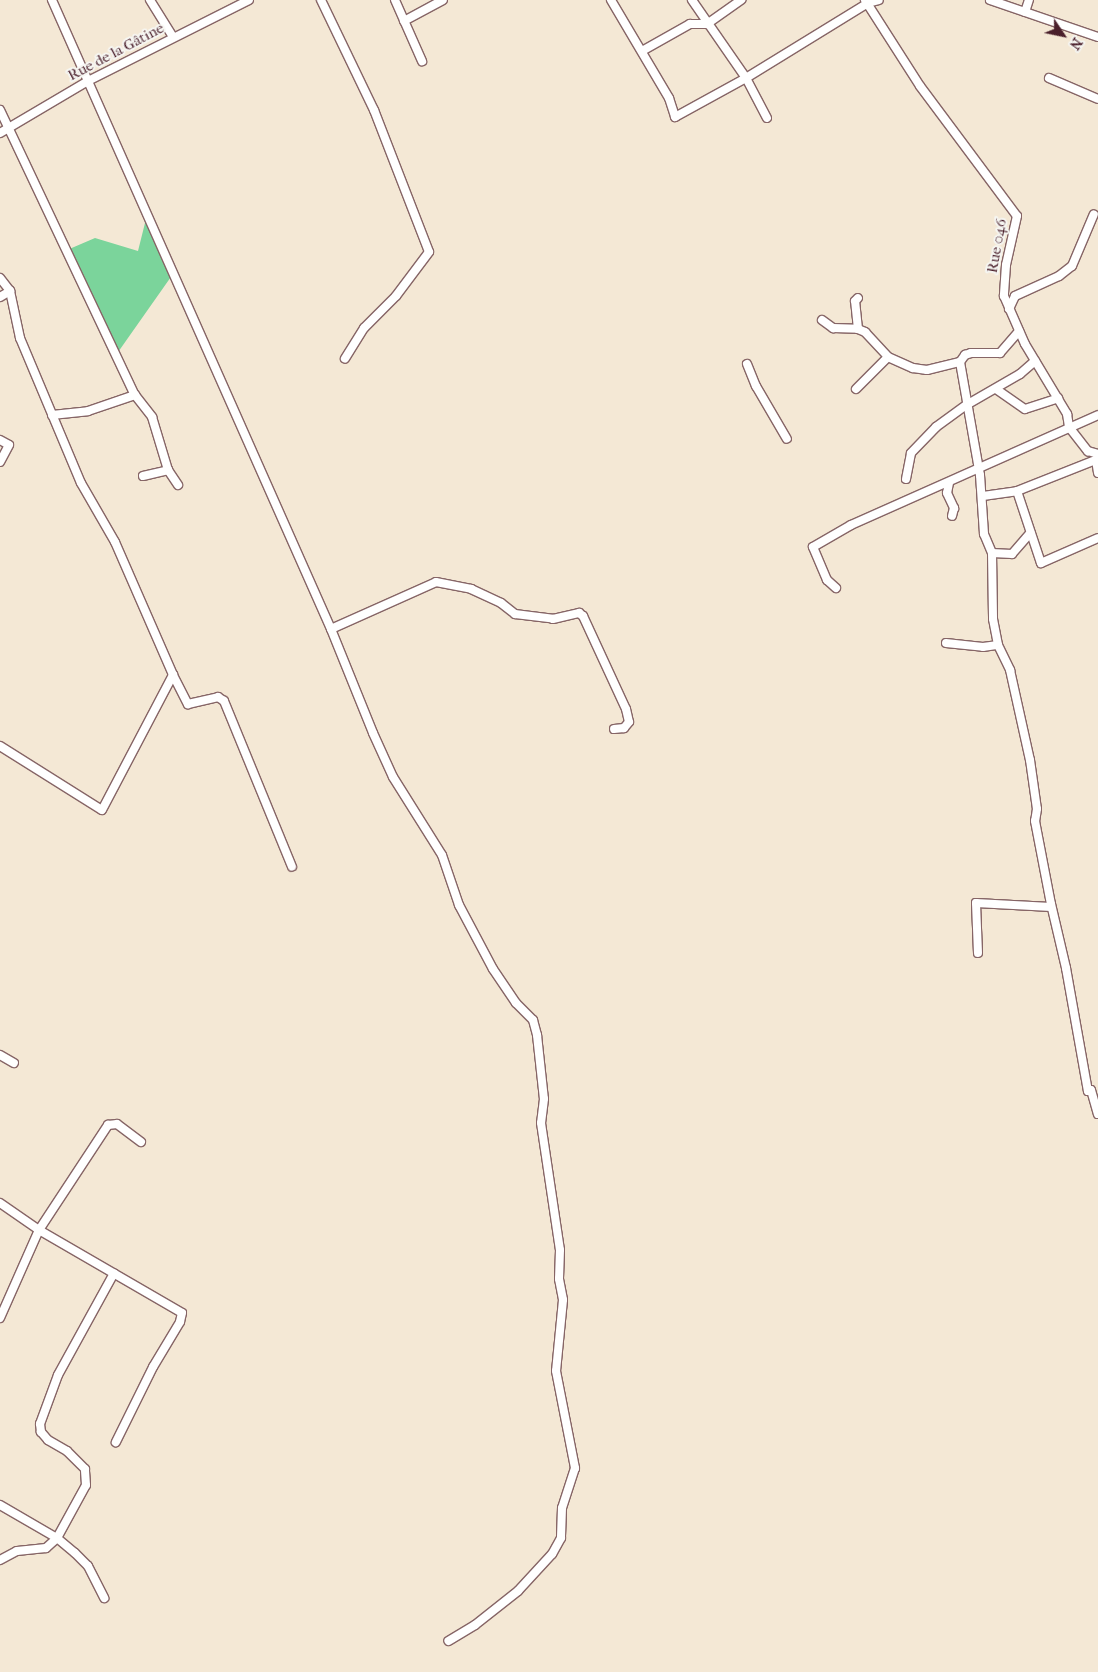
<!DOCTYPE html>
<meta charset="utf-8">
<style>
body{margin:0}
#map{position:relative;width:1098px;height:1672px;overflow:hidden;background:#f4e8d5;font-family:"IM FELL French Canon",serif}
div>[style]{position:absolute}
.green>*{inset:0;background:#7bd49b}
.roads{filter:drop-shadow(1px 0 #866566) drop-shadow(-1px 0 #866566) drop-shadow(0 1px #866566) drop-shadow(0 -1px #866566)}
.minor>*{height:8px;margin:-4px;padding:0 4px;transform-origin:4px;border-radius:4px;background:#fff}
span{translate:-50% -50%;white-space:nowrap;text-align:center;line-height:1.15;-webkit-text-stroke:4px #f6f6f2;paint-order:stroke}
.street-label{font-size:15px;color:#4a1f2b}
.north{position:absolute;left:1038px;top:10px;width:50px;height:50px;-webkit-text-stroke:4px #f6f6f2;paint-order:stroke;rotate:124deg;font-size:14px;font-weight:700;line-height:20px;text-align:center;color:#4a1f2b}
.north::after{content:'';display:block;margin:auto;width:18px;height:22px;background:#4a1f2b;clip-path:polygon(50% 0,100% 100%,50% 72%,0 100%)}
</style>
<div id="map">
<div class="green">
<div style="clip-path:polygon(147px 215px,173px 274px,116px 355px,67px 250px,95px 238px,138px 251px)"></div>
</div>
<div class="roads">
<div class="minor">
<div style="left:52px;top:0;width:688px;rotate:66.08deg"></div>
<div style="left:331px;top:629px;width:112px;rotate:68deg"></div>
<div style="left:373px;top:733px;width:48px;rotate:65.6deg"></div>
<div style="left:393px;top:777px;width:92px;rotate:57.9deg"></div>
<div style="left:442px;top:855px;width:53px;rotate:71.2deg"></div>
<div style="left:459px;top:905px;width:72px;rotate:62deg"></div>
<div style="left:493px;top:969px;width:41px;rotate:55.9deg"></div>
<div style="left:516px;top:1003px;width:24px;rotate:45deg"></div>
<div style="left:533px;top:1020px;width:16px;rotate:75deg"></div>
<div style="left:537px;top:1035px;width:64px;rotate:83.8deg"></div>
<div style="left:544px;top:1099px;width:24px;rotate:97deg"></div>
<div style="left:541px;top:1123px;width:128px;rotate:81.5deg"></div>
<div style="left:560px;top:1250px;width:29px;rotate:92deg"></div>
<div style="left:559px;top:1279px;width:21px;rotate:79deg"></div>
<div style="left:563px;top:1300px;width:71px;rotate:95.6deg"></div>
<div style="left:556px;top:1371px;width:99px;rotate:78.9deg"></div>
<div style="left:575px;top:1468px;width:42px;rotate:108deg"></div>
<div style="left:562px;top:1508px;width:30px;rotate:92deg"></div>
<div style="left:561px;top:1538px;width:18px;rotate:119deg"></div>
<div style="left:552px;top:1554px;width:50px;rotate:132.6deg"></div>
<div style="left:518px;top:1591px;width:55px;rotate:141.7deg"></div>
<div style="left:475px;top:1625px;width:31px;rotate:149deg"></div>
<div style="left:150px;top:0;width:44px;rotate:58.1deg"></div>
<div style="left:321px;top:0;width:122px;rotate:64.3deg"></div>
<div style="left:374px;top:110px;width:152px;rotate:68.8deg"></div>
<div style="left:429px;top:252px;width:55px;rotate:126.9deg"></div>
<div style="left:396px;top:296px;width:45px;rotate:135deg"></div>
<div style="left:364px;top:328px;width:36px;rotate:122deg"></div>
<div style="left:395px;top:0;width:67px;rotate:66.1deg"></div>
<div style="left:611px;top:0;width:114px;rotate:59.4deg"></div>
<div style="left:669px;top:98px;width:20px;rotate:72deg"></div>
<div style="left:675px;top:117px;width:81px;rotate:-28.8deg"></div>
<div style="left:746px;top:78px;width:143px;rotate:-31.6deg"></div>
<div style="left:868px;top:3px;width:11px;rotate:-15deg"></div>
<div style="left:692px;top:0;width:95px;rotate:55.3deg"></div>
<div style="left:746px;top:78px;width:45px;rotate:62.3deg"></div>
<div style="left:865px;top:0;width:102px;rotate:57.4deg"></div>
<div style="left:920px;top:86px;width:162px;rotate:53.3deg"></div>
<div style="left:1017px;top:216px;width:50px;rotate:102.7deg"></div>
<div style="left:1006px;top:265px;width:31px;rotate:94deg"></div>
<div style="left:1004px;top:296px;width:52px;rotate:66.4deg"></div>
<div style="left:1025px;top:344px;width:82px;rotate:59deg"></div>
<div style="left:1067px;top:414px;width:13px;rotate:81deg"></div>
<div style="left:1069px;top:427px;width:31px;rotate:52deg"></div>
<div style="left:1088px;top:451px;width:10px;rotate:17deg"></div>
<div style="left:990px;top:0;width:114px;rotate:18.9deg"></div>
<div style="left:1025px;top:12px;width:13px;rotate:-72deg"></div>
<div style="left:404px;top:21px;width:44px;rotate:-28.3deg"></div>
<div style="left:642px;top:51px;width:55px;rotate:-29.4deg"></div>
<div style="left:690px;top:24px;width:17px"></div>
<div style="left:707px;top:24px;width:42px;rotate:-35.2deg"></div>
<div style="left:1049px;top:78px;width:53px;rotate:23.2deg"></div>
<div style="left:0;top:110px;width:315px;rotate:64.7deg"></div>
<div style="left:135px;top:395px;width:28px;rotate:52deg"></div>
<div style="left:152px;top:417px;width:55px;rotate:73.2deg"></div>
<div style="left:168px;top:470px;width:18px;rotate:56deg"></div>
<div style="left:0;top:133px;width:102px;rotate:-30.6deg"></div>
<div style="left:88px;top:81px;width:180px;rotate:-26.7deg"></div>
<div style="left:0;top:278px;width:16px;rotate:52deg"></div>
<div style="left:10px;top:291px;width:48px;rotate:78deg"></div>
<div style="left:20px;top:338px;width:157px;rotate:67.2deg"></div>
<div style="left:81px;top:483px;width:68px;rotate:60deg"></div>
<div style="left:115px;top:542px;width:145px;rotate:66.4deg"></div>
<div style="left:173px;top:675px;width:33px;rotate:63deg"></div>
<div style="left:188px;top:704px;width:31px;rotate:-13deg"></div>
<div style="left:218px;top:697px;width:7px;rotate:34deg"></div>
<div style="left:224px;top:701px;width:179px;rotate:67.7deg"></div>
<div style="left:0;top:297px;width:12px;rotate:-31deg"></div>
<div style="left:1009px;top:309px;width:14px;rotate:-65deg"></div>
<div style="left:1015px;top:296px;width:48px;rotate:-24.4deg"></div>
<div style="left:1059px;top:276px;width:16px;rotate:-38deg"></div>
<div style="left:1072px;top:266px;width:56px;rotate:-67.1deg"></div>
<div style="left:822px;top:320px;width:14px;rotate:36deg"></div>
<div style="left:833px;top:328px;width:25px;rotate:2deg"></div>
<div style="left:858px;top:329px;width:8px;rotate:23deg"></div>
<div style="left:865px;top:332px;width:34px;rotate:47deg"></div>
<div style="left:858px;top:329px;width:28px;rotate:-96deg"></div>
<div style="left:855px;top:301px;width:4px;rotate:-45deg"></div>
<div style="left:960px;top:362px;width:115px;rotate:80deg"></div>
<div style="left:980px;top:475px;width:59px;rotate:86.1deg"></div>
<div style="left:984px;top:534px;width:21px;rotate:67deg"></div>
<div style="left:992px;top:553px;width:66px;rotate:89.1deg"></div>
<div style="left:993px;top:619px;width:26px;rotate:79deg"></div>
<div style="left:998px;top:645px;width:28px;rotate:64deg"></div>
<div style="left:1010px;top:670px;width:92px;rotate:77.5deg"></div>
<div style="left:1030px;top:760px;width:49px;rotate:81.9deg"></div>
<div style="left:1037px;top:809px;width:12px;rotate:99deg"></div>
<div style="left:1035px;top:821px;width:85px;rotate:79.1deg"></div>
<div style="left:1051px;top:904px;width:66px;rotate:76.8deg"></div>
<div style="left:1066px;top:968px;width:125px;rotate:79.9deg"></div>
<div style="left:1088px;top:1091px;width:3px;rotate:-18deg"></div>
<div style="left:1091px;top:1090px;width:25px;rotate:74deg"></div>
<div style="left:747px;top:364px;width:24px;rotate:68deg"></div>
<div style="left:756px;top:386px;width:61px;rotate:59.7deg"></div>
<div style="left:856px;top:389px;width:45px;rotate:-45deg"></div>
<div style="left:888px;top:357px;width:27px;rotate:24deg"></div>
<div style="left:913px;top:368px;width:14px;rotate:8deg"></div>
<div style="left:927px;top:370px;width:34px;rotate:-14deg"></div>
<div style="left:960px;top:362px;width:9px;rotate:-54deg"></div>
<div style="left:965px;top:355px;width:6px;rotate:-18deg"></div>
<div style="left:971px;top:353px;width:29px"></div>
<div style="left:1000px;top:353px;width:29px;rotate:-49deg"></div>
<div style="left:996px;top:389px;width:35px;rotate:35deg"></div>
<div style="left:1025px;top:409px;width:35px;rotate:-18deg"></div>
<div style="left:52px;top:415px;width:36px;rotate:-6deg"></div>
<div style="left:88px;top:411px;width:50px;rotate:-18.8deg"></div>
<div style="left:0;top:440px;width:10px;rotate:29deg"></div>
<div style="left:9px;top:445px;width:19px;rotate:118deg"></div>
<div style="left:1098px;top:459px;width:87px;rotate:158.4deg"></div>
<div style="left:1017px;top:491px;width:76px;rotate:71.6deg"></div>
<div style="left:1041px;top:563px;width:62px;rotate:-23.7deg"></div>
<div style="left:1096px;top:460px;width:13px;rotate:81deg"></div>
<div style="left:143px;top:476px;width:26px;rotate:-13deg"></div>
<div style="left:906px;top:479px;width:26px;rotate:-79deg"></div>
<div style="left:911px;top:453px;width:36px;rotate:-46deg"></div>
<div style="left:936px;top:427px;width:39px;rotate:-36deg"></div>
<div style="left:968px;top:404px;width:60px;rotate:-30deg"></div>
<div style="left:1020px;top:374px;width:20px;rotate:-41deg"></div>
<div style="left:949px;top:483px;width:10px;rotate:101deg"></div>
<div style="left:947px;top:493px;width:17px;rotate:65deg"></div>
<div style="left:954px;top:508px;width:8px;rotate:104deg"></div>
<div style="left:983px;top:496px;width:34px;rotate:-8deg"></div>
<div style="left:992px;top:553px;width:20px;rotate:3deg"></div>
<div style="left:1012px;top:554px;width:28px;rotate:-49deg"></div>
<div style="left:836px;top:588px;width:12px;rotate:-138deg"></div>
<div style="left:827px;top:580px;width:36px;rotate:-113deg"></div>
<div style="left:813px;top:547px;width:44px;rotate:-30.1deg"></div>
<div style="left:851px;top:525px;width:270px;rotate:-24deg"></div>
<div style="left:331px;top:629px;width:115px;rotate:-24.1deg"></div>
<div style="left:436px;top:582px;width:36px;rotate:11deg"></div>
<div style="left:471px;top:589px;width:33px;rotate:25deg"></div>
<div style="left:501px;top:603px;width:18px;rotate:38deg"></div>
<div style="left:515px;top:614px;width:38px;rotate:7deg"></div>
<div style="left:553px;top:619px;width:27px;rotate:-13deg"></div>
<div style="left:579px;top:613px;width:5px;rotate:37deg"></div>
<div style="left:583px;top:616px;width:102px;rotate:65.2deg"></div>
<div style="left:626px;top:709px;width:13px;rotate:77deg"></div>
<div style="left:629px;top:722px;width:8px;rotate:130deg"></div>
<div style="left:624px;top:728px;width:10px;rotate:174deg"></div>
<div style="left:946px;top:643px;width:37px;rotate:6deg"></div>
<div style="left:983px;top:647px;width:15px;rotate:-8deg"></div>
<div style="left:0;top:746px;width:120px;rotate:32.1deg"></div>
<div style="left:102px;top:810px;width:153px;rotate:-62.3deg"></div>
<div style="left:978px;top:953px;width:50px;rotate:-92.3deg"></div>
<div style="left:976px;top:903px;width:75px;rotate:3.1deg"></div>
<div style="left:0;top:1055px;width:16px;rotate:30deg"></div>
<div style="left:0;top:1203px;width:47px;rotate:34.7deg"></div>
<div style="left:39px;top:1230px;width:165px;rotate:30.1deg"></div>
<div style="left:182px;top:1313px;width:9px;rotate:103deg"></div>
<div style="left:180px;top:1322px;width:52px;rotate:121deg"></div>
<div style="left:153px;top:1367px;width:84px;rotate:116.3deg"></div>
<div style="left:0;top:1318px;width:96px;rotate:-66.1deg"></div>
<div style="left:39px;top:1230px;width:126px;rotate:-56.7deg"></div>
<div style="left:108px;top:1125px;width:9px;rotate:-6deg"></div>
<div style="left:117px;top:1124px;width:30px;rotate:37deg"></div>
<div style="left:0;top:1505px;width:66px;rotate:30.1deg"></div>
<div style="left:57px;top:1538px;width:23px;rotate:40deg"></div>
<div style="left:75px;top:1553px;width:18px;rotate:45deg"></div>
<div style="left:88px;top:1566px;width:36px;rotate:63deg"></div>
<div style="left:0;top:1560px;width:19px;rotate:-28deg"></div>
<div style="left:17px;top:1551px;width:29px;rotate:-6deg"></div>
<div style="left:46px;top:1548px;width:15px;rotate:-42deg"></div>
<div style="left:57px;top:1538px;width:60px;rotate:-61.3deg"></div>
<div style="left:86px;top:1485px;width:16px;rotate:-94deg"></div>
<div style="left:85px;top:1469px;width:25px;rotate:-135deg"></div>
<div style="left:67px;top:1451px;width:22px;rotate:-150deg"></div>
<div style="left:48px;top:1440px;width:11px;rotate:-131deg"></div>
<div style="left:41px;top:1432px;width:8px;rotate:-97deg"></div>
<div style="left:40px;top:1424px;width:52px;rotate:-69.8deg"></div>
<div style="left:58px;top:1375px;width:116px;rotate:-61.2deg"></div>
</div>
</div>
<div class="street-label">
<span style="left:116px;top:52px;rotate:-28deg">Rue de la Gâtine</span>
<span style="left:997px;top:246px;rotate:-80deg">Rue 046</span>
</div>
<div class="north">N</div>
</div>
